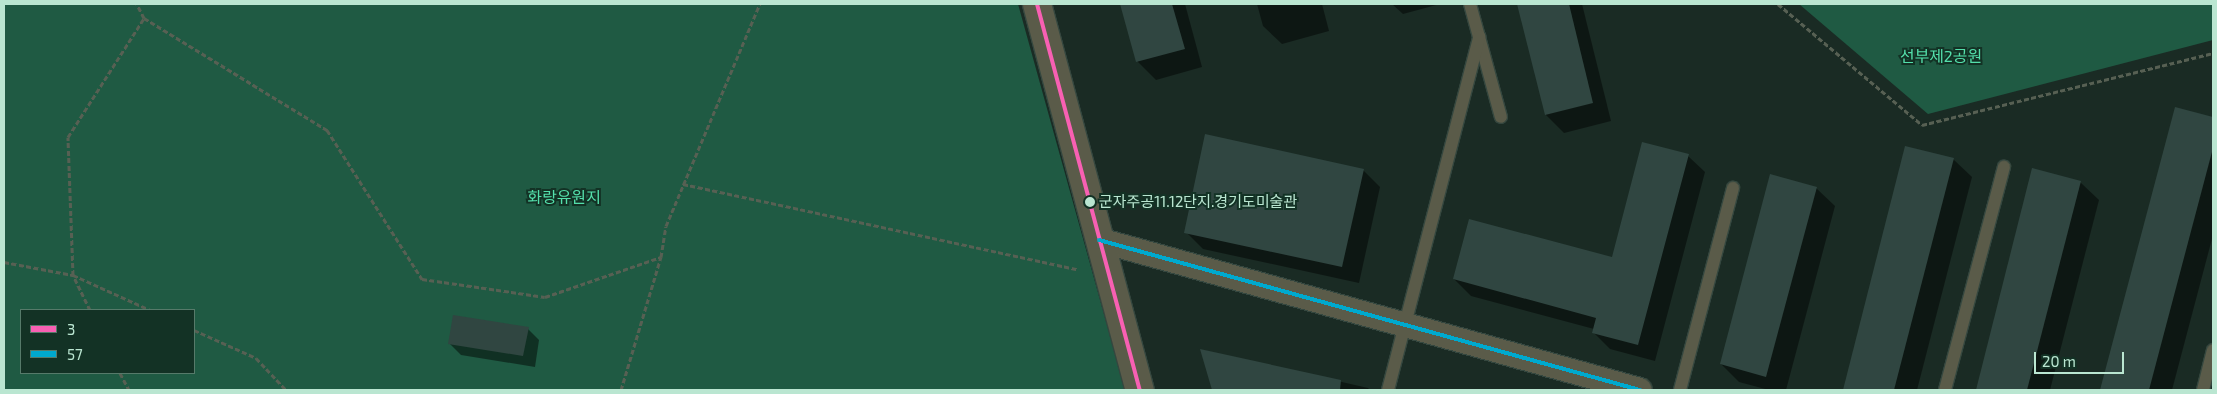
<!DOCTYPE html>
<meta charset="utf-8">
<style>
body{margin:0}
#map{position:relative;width:2217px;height:394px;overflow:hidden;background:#1a2b24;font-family:"Exo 2","Noto Sans KR",sans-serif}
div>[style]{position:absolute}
.green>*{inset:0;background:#1f5a43}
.shadow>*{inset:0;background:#0007}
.building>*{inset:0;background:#304641}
.path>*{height:3px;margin-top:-1.5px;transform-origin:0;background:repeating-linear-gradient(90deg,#576053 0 5px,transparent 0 7.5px)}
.roads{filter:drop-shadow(1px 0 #35473f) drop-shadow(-1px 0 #35473f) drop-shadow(0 1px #35473f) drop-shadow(0 -1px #35473f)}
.service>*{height:12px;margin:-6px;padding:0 6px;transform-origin:6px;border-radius:6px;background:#5a5b49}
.minor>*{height:24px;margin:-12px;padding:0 12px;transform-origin:12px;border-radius:12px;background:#5a5b49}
.tertiary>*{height:28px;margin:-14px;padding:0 14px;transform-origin:14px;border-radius:14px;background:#5a5b49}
.bus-1>*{height:4px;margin:-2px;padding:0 2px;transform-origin:2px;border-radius:2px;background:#f860b3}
.bus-2>*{height:4px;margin:-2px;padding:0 2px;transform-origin:2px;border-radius:2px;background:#00a9ce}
.dots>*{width:14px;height:14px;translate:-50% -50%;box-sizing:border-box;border:2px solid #133225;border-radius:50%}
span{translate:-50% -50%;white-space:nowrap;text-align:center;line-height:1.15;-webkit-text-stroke:4px #133225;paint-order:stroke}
.bus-label{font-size:15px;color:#bae6d1}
.left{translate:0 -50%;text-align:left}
.park-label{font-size:16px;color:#54dfab}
.frame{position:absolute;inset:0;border:5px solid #bae6d1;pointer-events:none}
.legend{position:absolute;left:20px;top:309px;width:175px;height:65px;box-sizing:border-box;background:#133225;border:1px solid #567a6a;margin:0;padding:6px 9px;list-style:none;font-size:15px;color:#bae6d1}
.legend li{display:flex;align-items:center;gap:10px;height:25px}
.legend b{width:25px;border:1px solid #567a6a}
.scale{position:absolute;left:2034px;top:352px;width:90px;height:22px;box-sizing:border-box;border:2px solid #bae6d1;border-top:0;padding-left:6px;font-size:15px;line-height:18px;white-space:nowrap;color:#bae6d1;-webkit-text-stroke:4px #133225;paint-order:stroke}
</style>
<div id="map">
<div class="green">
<div style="clip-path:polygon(evenodd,4px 4px,1018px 4px,1125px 390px,4px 390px,4px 4px,21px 310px,194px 310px,194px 373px,21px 373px,21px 310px)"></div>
<div style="clip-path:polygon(1799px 4px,2213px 4px,2213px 40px,1928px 114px)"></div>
</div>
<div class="shadow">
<div style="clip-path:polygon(1121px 4px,1185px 4px,1202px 67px,1156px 80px,1138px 62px)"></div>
<div style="clip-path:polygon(1257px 4px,1322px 4px,1329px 31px,1282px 44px,1263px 26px)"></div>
<div style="clip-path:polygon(1392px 4px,1440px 4px,1403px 14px)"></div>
<div style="clip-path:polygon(1519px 4px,1582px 4px,1611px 121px,1564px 133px,1546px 115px)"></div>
<div style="clip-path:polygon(2176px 109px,2213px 119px,2213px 235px,2172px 390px,2101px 390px)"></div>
<div style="clip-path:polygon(1906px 147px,1953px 159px,1972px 177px,1917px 390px,1844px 390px)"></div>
<div style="clip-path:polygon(1688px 156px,1705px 172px,1655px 361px,1610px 349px,1593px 332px,1594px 329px,1471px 296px,1454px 279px,1613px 258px)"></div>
<div style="clip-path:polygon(2033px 169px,2080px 182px,2099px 200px,2050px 390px,1977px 390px)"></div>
<div style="clip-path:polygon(1363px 170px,1380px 187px,1359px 283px,1203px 249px,1186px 232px)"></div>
<div style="clip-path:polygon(1816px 188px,1835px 206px,1786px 390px,1769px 390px,1739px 382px,1721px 364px)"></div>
<div style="clip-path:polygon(528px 329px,539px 340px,535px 367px,461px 355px,449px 343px)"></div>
<div style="clip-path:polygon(1202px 350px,1368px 388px,1370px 390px,1213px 390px)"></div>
</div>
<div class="building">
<div style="clip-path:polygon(1120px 4px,1172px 4px,1185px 49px,1136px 62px)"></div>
<div style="clip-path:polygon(1517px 4px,1569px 4px,1593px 103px,1545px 115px)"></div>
<div style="clip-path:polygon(2175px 107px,2213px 117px,2213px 148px,2149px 390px,2100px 390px)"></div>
<div style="clip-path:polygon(1205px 134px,1364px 169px,1342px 267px,1184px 233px)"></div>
<div style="clip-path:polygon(1642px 142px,1689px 154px,1638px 345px,1592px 333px,1596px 318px,1453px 279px,1469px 219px,1612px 257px)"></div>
<div style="clip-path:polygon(1905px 146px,1954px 158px,1894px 390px,1843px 390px)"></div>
<div style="clip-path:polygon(2032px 168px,2081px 181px,2027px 390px,1976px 390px)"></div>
<div style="clip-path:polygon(1770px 174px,1817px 187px,1766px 377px,1720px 364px)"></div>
<div style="clip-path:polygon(453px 315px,529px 327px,523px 356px,448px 344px)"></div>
<div style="clip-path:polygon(1200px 349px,1341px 380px,1340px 390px,1212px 390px)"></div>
</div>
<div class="path">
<div style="left:1778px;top:4px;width:188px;rotate:40deg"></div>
<div style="left:1922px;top:125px;width:300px;rotate:-13.9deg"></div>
<div style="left:144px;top:18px;width:215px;rotate:31.5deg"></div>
<div style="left:327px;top:130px;width:177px;rotate:57.5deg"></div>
<div style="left:422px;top:279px;width:124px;rotate:8.3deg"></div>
<div style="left:545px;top:297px;width:123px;rotate:-19deg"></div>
<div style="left:683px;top:184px;width:403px;rotate:12.2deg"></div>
<div style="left:4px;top:262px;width:70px;rotate:10.7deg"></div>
<div style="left:73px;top:275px;width:85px;rotate:24.4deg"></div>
<div style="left:90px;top:310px;width:39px;rotate:-116deg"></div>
<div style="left:73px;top:275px;width:138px;rotate:-92.1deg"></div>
<div style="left:68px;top:137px;width:141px;rotate:-57.4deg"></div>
<div style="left:144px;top:18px;width:16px;rotate:-117deg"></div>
<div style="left:194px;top:330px;width:68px;rotate:24.3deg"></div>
<div style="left:256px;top:358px;width:44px;rotate:46.8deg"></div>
<div style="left:120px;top:373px;width:19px;rotate:62deg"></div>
<div style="left:621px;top:390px;width:139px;rotate:-73.3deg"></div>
<div style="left:661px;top:257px;width:31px;rotate:-81deg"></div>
<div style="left:666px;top:226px;width:241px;rotate:-67.1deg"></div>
</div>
<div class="roads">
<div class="service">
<div style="left:1470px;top:4px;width:117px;rotate:74.7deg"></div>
<div style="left:1388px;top:390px;width:365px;rotate:-75.5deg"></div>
<div style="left:1680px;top:390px;width:209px;rotate:-75.3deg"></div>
<div style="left:1945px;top:390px;width:231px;rotate:-75.2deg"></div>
<div style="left:2203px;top:390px;width:41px;rotate:-76deg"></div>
</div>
<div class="minor">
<div style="left:1099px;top:240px;width:561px;rotate:15.5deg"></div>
</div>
<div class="tertiary">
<div style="left:1037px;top:4px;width:400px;rotate:75.1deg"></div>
</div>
</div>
<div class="bus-1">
<div style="left:1037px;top:4px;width:400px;rotate:75.1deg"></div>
</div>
<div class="bus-2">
<div style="left:1099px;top:240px;width:561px;rotate:15.5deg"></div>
</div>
<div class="dots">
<div style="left:1090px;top:202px;background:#bae6d1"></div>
</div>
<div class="bus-label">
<span class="left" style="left:1099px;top:202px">군자주공11.12단지.경기도미술관</span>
</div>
<div class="park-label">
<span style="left:1941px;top:56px">선부제2공원</span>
<span style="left:564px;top:197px">화랑유원지</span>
</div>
<div class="frame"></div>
<ul class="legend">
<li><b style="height:6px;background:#f860b3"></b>3</li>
<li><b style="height:6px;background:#00a9ce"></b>57</li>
</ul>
<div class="scale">20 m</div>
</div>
